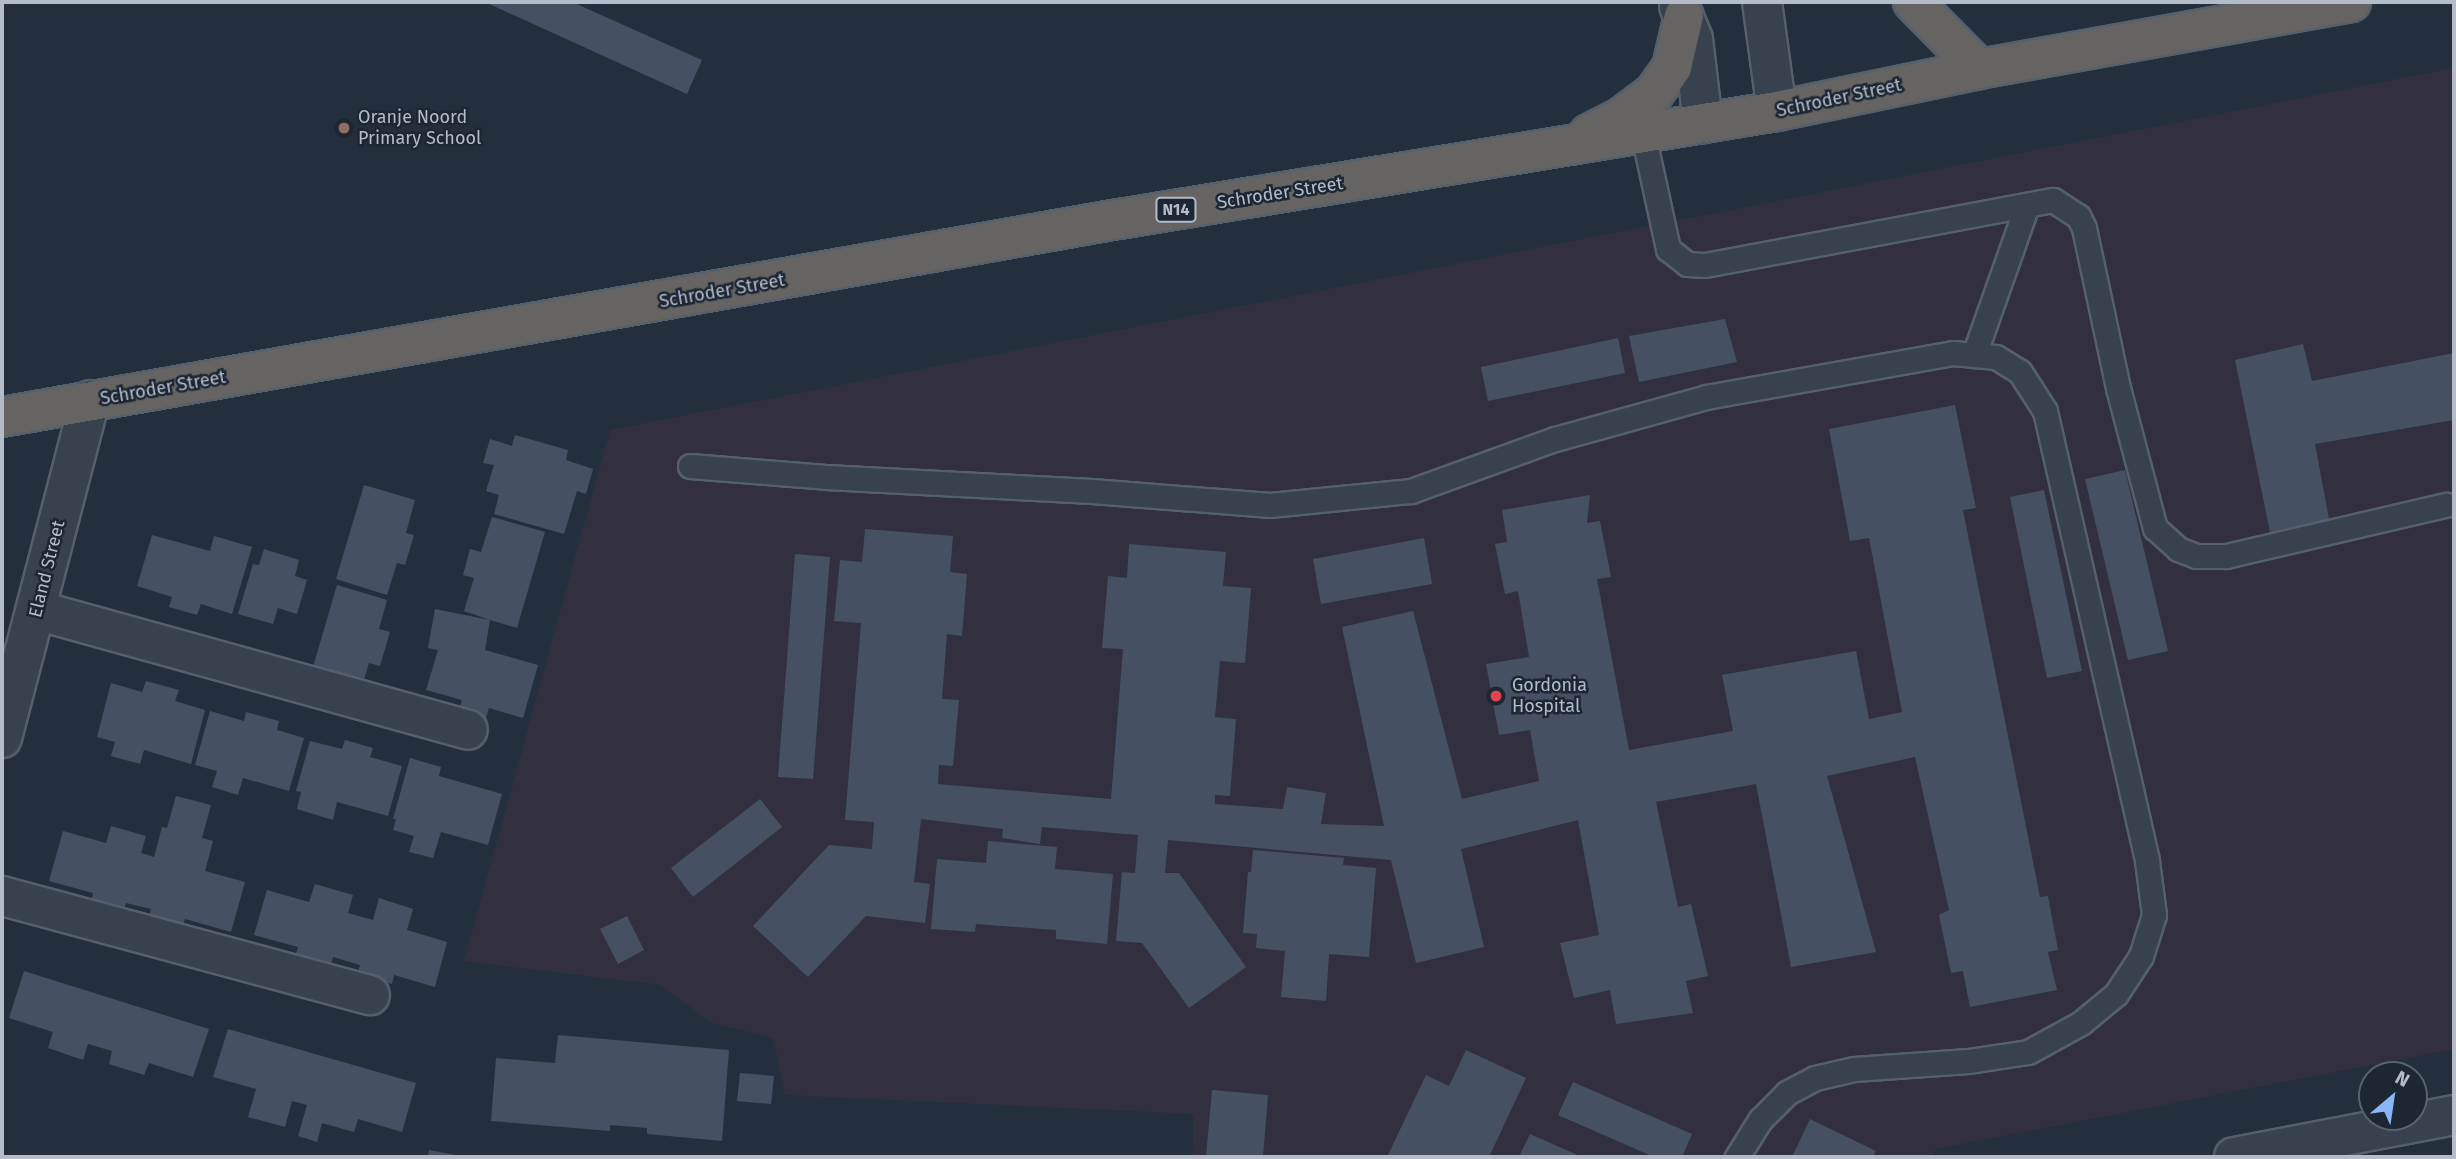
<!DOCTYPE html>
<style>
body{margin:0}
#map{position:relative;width:2456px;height:1159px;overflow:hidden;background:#242f3e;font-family:"Fira Sans",sans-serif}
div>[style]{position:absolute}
.medical>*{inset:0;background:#32303f}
.building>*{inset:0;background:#455162}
.roads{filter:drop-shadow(2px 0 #565f6c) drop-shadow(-2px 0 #565f6c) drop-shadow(0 2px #565f6c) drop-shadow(0 -2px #565f6c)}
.service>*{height:23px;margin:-11.5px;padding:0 11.5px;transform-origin:11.5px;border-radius:11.5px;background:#38414e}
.minor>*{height:38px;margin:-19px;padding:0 19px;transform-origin:19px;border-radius:19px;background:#38414e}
.tertiary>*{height:38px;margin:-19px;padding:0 19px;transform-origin:19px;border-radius:19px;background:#38414e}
.trunk>*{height:38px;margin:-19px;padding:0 19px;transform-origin:19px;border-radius:19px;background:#656462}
.dots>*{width:19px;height:19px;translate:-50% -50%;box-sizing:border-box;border:4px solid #1d2633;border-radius:50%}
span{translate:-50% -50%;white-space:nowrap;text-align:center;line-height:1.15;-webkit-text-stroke:5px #1d2633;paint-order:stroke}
.shield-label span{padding:2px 5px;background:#1d2633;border:2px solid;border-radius:5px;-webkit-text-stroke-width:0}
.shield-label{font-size:16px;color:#b4bcc9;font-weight:700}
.street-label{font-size:18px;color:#b4bcc9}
.poi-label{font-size:18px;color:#b4bcc9}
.left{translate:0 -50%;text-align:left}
.frame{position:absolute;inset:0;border:4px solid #b4bcc9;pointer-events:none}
.north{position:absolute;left:2358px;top:1061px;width:70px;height:70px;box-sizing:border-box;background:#1d2633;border:2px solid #59626f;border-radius:50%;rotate:29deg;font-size:19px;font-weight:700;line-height:28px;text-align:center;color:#b4bcc9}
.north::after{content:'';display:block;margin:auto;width:24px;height:32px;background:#8ab4f8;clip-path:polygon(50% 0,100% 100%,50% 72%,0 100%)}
</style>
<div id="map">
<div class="medical">
<div style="clip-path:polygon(2454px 68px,2454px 1049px,1936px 1149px,1932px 1157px,1192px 1157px,1194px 1114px,785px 1095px,773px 1038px,712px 1023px,660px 985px,464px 961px,610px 430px)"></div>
</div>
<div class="building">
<div style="clip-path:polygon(485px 2px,572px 2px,702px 60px,687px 94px)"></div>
<div style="clip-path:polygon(1725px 319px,1737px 362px,1639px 382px,1629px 336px)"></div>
<div style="clip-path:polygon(1618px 338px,1625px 373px,1488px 401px,1481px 367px)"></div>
<div style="clip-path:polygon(2303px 344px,2312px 381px,2454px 353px,2454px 420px,2315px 444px,2330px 524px,2272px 542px,2235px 360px)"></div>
<div style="clip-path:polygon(1955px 405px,1976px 508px,1963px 510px,2040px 897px,2048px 896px,2058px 950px,2048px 952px,2057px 990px,1970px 1007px,1963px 971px,1951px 973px,1939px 915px,1949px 910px,1915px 757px,1827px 776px,1876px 952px,1791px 967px,1756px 784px,1656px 802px,1678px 907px,1691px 904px,1708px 976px,1686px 981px,1693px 1013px,1616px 1024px,1610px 990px,1574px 998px,1560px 943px,1599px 935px,1578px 820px,1461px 849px,1484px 947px,1416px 963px,1391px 860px,1168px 840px,1165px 873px,1179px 873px,1246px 967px,1189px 1008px,1142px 943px,1116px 941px,1122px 872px,1135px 873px,1138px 835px,1042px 827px,1040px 844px,1002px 838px,1003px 829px,921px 819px,914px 882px,930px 884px,925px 923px,866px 916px,808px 977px,753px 926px,829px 845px,872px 849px,874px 822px,845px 820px,861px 623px,834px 621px,840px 560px,862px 562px,865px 529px,953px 536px,950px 572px,967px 574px,962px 636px,947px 634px,942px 699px,959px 700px,953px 766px,939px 765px,938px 784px,1111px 799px,1123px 649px,1102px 648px,1108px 576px,1127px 578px,1129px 544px,1226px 552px,1223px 586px,1251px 588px,1245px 663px,1220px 661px,1215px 717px,1236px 719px,1230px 796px,1215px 795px,1215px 804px,1283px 809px,1287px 787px,1326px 793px,1321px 824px,1384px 826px,1342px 627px,1413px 611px,1462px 799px,1539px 781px,1530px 730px,1499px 735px,1486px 664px,1529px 657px,1518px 591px,1505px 594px,1495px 544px,1507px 542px,1502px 510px,1590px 495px,1587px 523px,1600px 521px,1611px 577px,1597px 579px,1629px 750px,1733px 731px,1722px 675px,1856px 651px,1869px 719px,1902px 712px,1869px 538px,1850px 541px,1829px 429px)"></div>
<div style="clip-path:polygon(515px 435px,568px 450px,566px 460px,593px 469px,586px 494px,577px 491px,564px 534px,494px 514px,499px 495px,486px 491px,494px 465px,483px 463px,490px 439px,512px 446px)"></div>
<div style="clip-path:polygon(2125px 470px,2168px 651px,2128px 660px,2085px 479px)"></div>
<div style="clip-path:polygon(364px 485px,415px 500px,406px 533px,414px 535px,405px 565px,397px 563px,387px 595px,336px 579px)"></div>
<div style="clip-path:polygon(2044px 490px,2082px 671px,2047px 678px,2010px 497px)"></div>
<div style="clip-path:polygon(492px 517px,545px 532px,517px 628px,490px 620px,485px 650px,538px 665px,523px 718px,489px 708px,485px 721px,458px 714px,462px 700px,426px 690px,438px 650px,428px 648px,435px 609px,490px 620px,464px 611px,474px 578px,463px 575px,470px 549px,481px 552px)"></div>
<div style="clip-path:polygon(152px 535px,210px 551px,214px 536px,252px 547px,232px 614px,201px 604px,197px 615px,169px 607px,172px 597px,137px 586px)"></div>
<div style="clip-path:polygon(1424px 538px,1432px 584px,1321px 604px,1313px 559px)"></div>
<div style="clip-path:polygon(264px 549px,299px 560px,295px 576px,307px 580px,297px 614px,278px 608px,273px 624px,238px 614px,253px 564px,259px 565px)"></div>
<div style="clip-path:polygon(795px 554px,830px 557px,813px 779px,778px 777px)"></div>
<div style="clip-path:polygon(337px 585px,387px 600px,379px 629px,390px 632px,380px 666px,369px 663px,360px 693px,310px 677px)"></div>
<div style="clip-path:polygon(146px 681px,179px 690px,175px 701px,205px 710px,191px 764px,144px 750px,140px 764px,111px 756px,115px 742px,97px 737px,111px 683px,142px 692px)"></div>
<div style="clip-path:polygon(210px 711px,244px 721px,246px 712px,279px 721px,277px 730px,304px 738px,289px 791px,243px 778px,238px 795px,212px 787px,217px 771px,195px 765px)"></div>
<div style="clip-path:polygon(345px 740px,373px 748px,370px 757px,402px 766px,388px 816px,337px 802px,333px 820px,297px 809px,301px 792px,296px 791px,310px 741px,342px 749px)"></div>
<div style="clip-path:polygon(410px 758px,441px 767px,439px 776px,502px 794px,488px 845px,441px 832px,433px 858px,409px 852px,414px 836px,393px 830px,396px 819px,393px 819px)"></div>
<div style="clip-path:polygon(176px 796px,211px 805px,202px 838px,213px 841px,205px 871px,245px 882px,231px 932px,185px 919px,183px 925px,149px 916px,151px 909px,126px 903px,124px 910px,91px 901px,93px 893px,49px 881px,63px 831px,106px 843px,111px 826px,146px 836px,141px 853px,154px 857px,162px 827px,167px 828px)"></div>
<div style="clip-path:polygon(760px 799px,782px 827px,693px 897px,671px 868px)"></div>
<div style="clip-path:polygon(988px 841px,1057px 847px,1055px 869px,1113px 874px,1107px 944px,1056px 939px,1056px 930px,976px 924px,975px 932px,931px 929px,937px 859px,986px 863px)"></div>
<div style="clip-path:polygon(1253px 850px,1344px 858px,1343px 865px,1376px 868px,1369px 957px,1329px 954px,1326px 1001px,1281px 997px,1285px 951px,1256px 948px,1257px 934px,1243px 933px,1248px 872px,1251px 872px)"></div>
<div style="clip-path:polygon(315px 884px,353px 895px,348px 913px,373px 920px,379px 898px,413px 909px,407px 930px,447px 942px,435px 987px,394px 975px,392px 984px,358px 973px,360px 965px,333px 957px,330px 967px,295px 957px,298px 947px,254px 935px,267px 890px,309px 902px)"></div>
<div style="clip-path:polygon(627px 916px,644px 950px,618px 964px,600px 929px)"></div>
<div style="clip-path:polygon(24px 971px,209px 1029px,193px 1077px,149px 1063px,144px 1075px,109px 1064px,112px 1051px,88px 1044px,83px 1060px,48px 1048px,53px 1032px,9px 1018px)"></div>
<div style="clip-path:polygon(228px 1029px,416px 1083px,402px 1132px,358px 1119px,354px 1132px,322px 1123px,317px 1142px,298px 1136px,307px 1105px,292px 1101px,285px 1127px,248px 1117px,256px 1089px,213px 1077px)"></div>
<div style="clip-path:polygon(558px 1035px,729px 1050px,722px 1141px,647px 1134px,647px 1128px,610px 1125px,610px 1131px,491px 1121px,496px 1058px,555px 1063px)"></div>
<div style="clip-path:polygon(1466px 1050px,1526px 1078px,1489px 1157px,1387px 1157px,1426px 1075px,1449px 1086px)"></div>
<div style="clip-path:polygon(740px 1073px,774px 1076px,771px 1104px,737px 1101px)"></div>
<div style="clip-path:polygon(1573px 1082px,1692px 1134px,1682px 1157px,1654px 1157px,1558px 1115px)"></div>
<div style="clip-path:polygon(1212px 1090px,1268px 1095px,1263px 1157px,1206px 1157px)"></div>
<div style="clip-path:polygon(1810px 1119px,1876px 1151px,1873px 1157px,1792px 1157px)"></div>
<div style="clip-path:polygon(1530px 1134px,1582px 1157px,1519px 1157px)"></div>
<div style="clip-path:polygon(429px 1150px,461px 1156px,461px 1157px,428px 1157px)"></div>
</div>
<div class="roads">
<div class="service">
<div style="left:1643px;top:134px;width:118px;rotate:77.7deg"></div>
<div style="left:1668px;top:249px;width:24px;rotate:38deg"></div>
<div style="left:1687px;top:264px;width:18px;rotate:3deg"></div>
<div style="left:1705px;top:265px;width:354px;rotate:-10.6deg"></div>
<div style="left:2053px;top:200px;width:30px;rotate:33deg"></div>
<div style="left:2078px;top:216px;width:13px;rotate:63deg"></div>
<div style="left:2084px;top:228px;width:164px;rotate:78deg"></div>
<div style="left:2118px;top:388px;width:145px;rotate:75.2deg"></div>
<div style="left:2155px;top:528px;width:31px;rotate:42deg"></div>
<div style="left:2178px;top:549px;width:19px;rotate:21deg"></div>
<div style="left:2196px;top:556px;width:30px"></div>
<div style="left:2226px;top:556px;width:226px;rotate:-13.1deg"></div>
<div style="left:1974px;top:355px;width:159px;rotate:-70.5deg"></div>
<div style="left:690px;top:466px;width:136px;rotate:4.6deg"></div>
<div style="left:826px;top:477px;width:266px;rotate:3deg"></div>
<div style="left:1092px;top:491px;width:179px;rotate:4.5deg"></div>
<div style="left:1270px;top:505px;width:142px;rotate:-5.7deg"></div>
<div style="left:1411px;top:491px;width:153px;rotate:-19.9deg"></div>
<div style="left:1555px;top:439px;width:157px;rotate:-15.5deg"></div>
<div style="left:1706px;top:397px;width:251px;rotate:-10.1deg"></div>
<div style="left:1953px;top:353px;width:43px;rotate:5.3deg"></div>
<div style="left:1996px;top:357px;width:28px;rotate:32deg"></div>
<div style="left:2020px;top:372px;width:46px;rotate:57.3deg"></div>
<div style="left:2045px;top:411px;width:461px;rotate:77.2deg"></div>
<div style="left:2147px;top:861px;width:54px;rotate:82.6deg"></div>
<div style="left:2154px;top:915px;width:43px;rotate:107.6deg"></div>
<div style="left:2141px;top:956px;width:45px;rotate:123.3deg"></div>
<div style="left:2116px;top:994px;width:45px;rotate:140.4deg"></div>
<div style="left:2081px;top:1023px;width:60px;rotate:151.3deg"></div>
<div style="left:2028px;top:1052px;width:61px;rotate:171.5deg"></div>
<div style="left:1968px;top:1061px;width:114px;rotate:176deg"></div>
<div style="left:1854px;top:1069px;width:40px;rotate:167deg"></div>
<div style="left:1815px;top:1078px;width:32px;rotate:152deg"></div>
<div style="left:1787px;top:1093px;width:38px;rotate:135deg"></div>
<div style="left:1760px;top:1120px;width:44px;rotate:121.9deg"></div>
</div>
<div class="minor">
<div style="left:36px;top:610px;width:448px;rotate:15.5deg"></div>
<div style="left:2px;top:738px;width:349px;rotate:-75.4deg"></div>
<div style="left:2px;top:896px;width:381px;rotate:15.1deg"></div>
<div style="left:2234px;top:1157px;width:224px;rotate:-10.8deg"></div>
</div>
<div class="tertiary">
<div style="left:1762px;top:2px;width:110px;rotate:82.2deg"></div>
<div style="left:1679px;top:6px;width:36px;rotate:67deg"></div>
<div style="left:1693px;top:39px;width:85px;rotate:83.2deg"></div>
</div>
<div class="trunk">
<div style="left:1913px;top:2px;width:94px;rotate:45.4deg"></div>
<div style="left:1589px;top:134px;width:37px;rotate:-27deg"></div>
<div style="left:1622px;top:117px;width:40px;rotate:-37deg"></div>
<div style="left:1654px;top:93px;width:32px;rotate:-55deg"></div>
<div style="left:1672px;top:67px;width:52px;rotate:-76.8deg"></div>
<div style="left:2px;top:417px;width:1128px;rotate:-10.06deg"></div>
<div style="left:1113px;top:220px;width:673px;rotate:-9.32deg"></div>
<div style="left:1777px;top:111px;width:206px;rotate:-11.7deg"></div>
<div style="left:1979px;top:69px;width:378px;rotate:-10.2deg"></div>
</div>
</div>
<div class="dots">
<div style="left:344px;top:128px;background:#8d6e63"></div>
<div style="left:1496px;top:696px;background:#e0444e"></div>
</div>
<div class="shield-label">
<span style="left:1176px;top:210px">N14</span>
</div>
<div class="street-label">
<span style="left:1839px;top:98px;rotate:-12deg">Schroder Street</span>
<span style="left:1280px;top:193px;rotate:-9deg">Schroder Street</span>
<span style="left:722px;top:291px;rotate:-10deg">Schroder Street</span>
<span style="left:163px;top:388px;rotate:-10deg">Schroder Street</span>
<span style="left:47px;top:569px;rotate:-76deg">Eland Street</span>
</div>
<div class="poi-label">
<span class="left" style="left:358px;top:128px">Oranje Noord<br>Primary School</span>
<span class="left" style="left:1512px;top:696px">Gordonia<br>Hospital</span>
</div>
<div class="frame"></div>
<div class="north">N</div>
</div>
